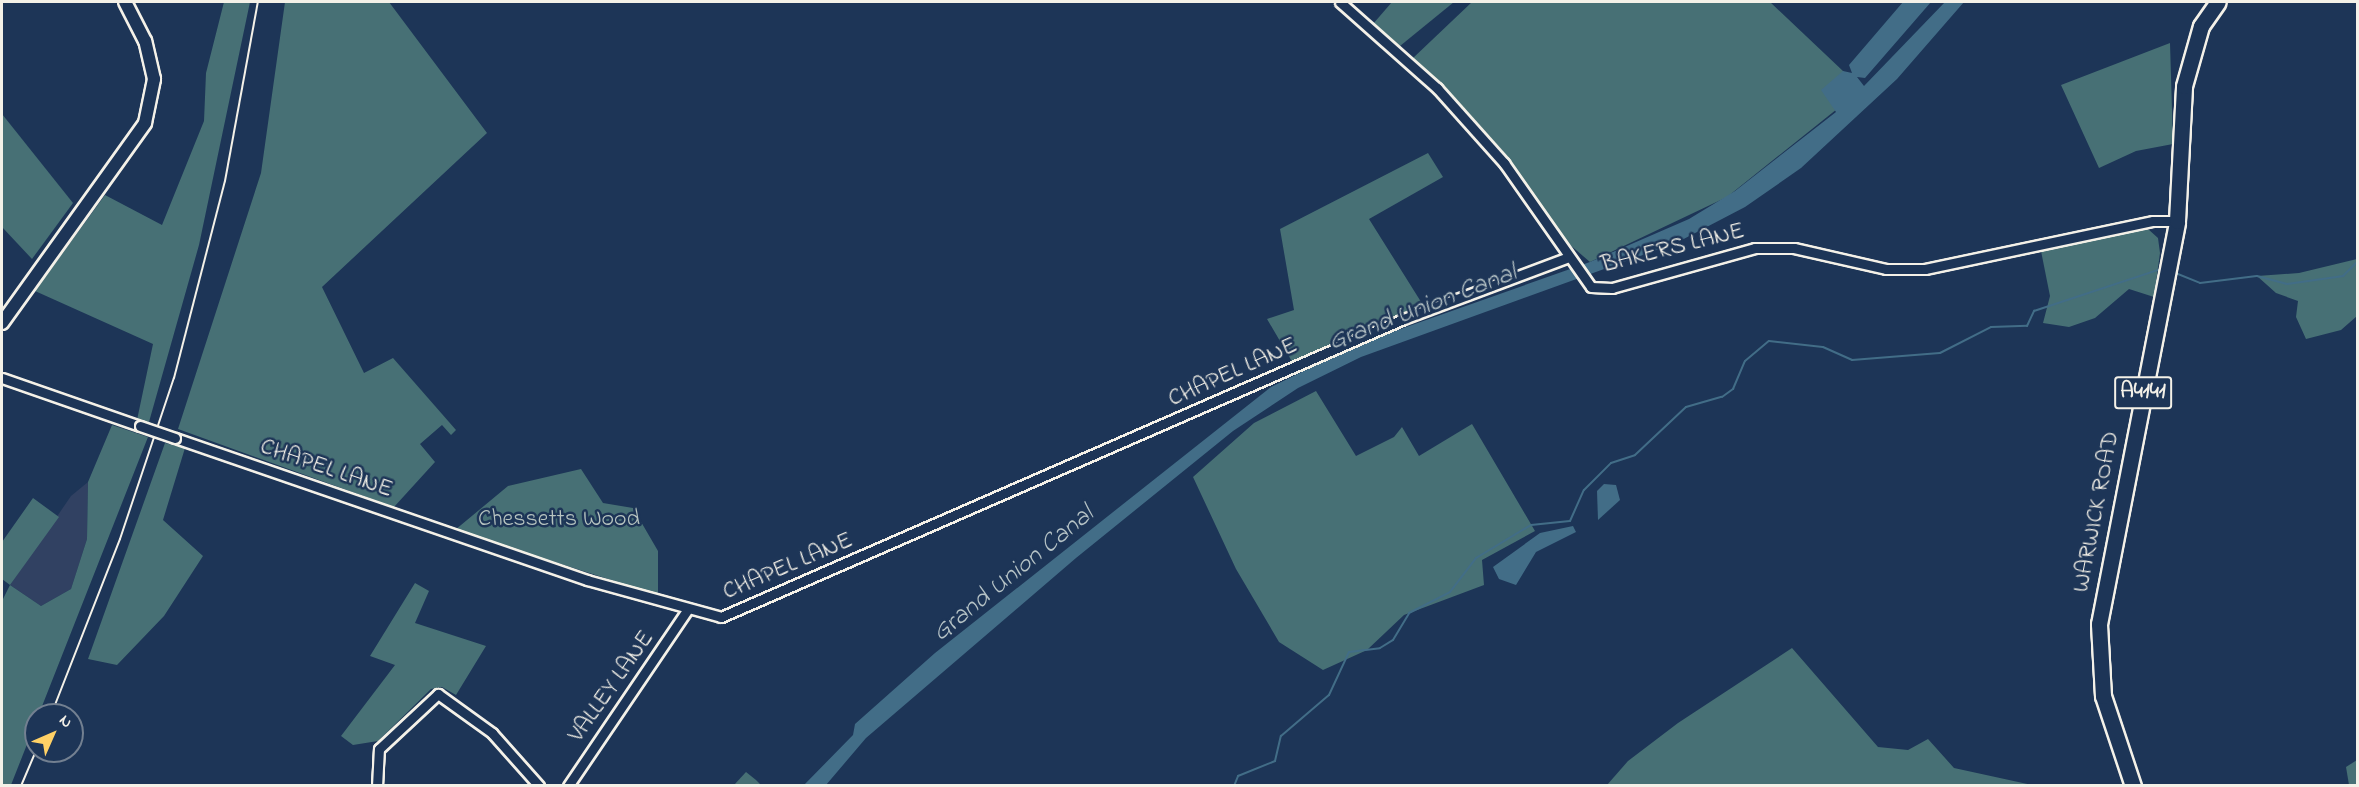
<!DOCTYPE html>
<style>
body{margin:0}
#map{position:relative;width:2359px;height:787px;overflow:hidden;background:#1d3557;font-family:"Indie Flower",sans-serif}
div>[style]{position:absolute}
.built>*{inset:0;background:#314162}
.green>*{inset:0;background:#477075}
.water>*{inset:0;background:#426d87}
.stream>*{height:2px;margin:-1px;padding:0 1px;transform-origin:1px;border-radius:1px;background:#426d87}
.roads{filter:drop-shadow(2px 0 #f4f1e8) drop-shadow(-2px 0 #f4f1e8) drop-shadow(0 2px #f4f1e8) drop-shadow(0 -2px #f4f1e8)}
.minor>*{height:9px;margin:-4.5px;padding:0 4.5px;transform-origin:4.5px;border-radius:4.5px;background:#1d3557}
.tertiary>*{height:12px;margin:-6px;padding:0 6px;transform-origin:6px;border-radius:6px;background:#1d3557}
.primary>*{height:15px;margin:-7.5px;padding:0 7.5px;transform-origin:7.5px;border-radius:7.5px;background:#1d3557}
.rail>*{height:2px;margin:-1px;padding:0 1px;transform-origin:1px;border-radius:1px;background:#f4f1e8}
.bridges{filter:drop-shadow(2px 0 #f4f1e8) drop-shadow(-2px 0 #f4f1e8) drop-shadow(0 2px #f4f1e8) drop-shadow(0 -2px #f4f1e8)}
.minor-bridge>*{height:9px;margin:-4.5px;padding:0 4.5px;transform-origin:4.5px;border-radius:4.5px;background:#1d3557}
span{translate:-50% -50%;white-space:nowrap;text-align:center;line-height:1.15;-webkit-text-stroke:5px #1d3557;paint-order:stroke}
.shield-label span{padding:2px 4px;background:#1d3557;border:2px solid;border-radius:4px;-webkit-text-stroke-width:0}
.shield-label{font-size:22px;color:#f4f1e8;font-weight:700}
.street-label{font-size:24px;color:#f4f1e8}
.park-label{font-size:24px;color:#b7c4c0}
.water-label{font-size:26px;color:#b6c3c6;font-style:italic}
.frame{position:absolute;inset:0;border:3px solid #f4f1e8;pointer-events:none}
.north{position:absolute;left:24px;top:703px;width:60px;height:60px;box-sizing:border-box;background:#1d3557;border:2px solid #738091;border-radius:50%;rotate:45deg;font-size:16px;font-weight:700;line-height:24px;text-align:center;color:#f4f1e8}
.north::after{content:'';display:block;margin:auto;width:21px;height:27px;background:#ffd166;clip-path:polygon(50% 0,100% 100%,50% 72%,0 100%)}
</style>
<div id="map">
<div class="built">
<div style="clip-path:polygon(88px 482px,87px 539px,71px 589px,41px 606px,10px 585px,71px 496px)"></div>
</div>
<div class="green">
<div style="clip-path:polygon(224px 2px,250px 2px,199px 245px,149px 422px,137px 420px,153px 344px,35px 291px,105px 195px,162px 225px,204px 121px,206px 73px)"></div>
<div style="clip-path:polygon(285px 2px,389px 2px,487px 133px,322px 287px,364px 373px,393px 358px,456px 430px,451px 435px,442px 425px,420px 444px,435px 462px,394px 507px,178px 429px,261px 173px)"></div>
<div style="clip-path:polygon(1392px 2px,1454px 2px,1400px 46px,1373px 24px)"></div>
<div style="clip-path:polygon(1472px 2px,1770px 2px,1862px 89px,1727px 197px,1590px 262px,1569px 244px,1502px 150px,1412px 59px)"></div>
<div style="clip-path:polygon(2170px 43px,2173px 144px,2136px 151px,2099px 168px,2061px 85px)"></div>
<div style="clip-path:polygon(2px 114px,73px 203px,32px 259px,2px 227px)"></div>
<div style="clip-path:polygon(1428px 153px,1443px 177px,1369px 219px,1423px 305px,1294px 365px,1267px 319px,1294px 310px,1280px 229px)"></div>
<div style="clip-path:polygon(2148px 229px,2158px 238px,2160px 253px,2154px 297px,2129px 289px,2095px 318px,2069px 327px,2043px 323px,2050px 296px,2041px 251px)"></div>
<div style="clip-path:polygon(2357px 259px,2357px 316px,2341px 330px,2306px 339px,2296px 317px,2298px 301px,2276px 293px,2257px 276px,2299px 273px)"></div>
<div style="clip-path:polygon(1316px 391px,1356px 456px,1394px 437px,1402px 427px,1419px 456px,1472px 424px,1535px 531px,1482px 560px,1484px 585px,1404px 615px,1367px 650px,1323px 670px,1279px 642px,1236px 569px,1193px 477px,1254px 423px)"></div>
<div style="clip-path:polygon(112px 425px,148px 437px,11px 785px,2px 785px,2px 601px,10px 585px,2px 579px,2px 542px,33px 498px,59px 517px,10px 585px,41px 606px,71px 589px,87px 539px,88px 482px)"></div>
<div style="clip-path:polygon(165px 443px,185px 448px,163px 520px,203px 556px,164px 616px,117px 665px,88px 659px)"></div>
<div style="clip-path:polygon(581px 469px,603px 503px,633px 508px,658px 551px,658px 595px,455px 530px,508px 486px)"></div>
<div style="clip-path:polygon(415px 583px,429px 591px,415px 623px,486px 646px,456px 695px,442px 687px,431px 689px,378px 741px,353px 745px,341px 736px,395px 665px,370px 656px)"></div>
<div style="clip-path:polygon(1792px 648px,1878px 747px,1908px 750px,1928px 739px,1954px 768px,2032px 785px,1607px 785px,1628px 761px,1678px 723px)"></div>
<div style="clip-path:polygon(2357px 760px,2357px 785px,2349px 785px,2346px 767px)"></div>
<div style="clip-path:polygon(746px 772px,756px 780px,761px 785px,734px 785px)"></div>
</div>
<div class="water">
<div style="clip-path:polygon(1903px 2px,1931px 2px,1865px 78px,1857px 77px,1864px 86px,1945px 2px,1964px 2px,1897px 79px,1801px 168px,1745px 207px,1676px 243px,1361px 357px,1298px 388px,1233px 431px,1076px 558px,866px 738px,826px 785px,803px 786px,853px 735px,855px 724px,935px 653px,1271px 387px,1361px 343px,1590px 262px,1689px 219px,1735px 191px,1836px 112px,1821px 90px,1843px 71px,1852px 73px,1849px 65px)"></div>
<div style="clip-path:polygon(1604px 484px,1616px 485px,1620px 500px,1598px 520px,1597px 491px)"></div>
<div style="clip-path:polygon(1573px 526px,1576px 532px,1536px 552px,1516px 585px,1499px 579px,1493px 567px,1540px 533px)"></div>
</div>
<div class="stream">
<div style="left:2173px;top:272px;width:29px;rotate:22deg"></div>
<div style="left:2200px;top:283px;width:57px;rotate:-7deg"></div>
<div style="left:2257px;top:276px;width:31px;rotate:15deg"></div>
<div style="left:2287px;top:284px;width:57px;rotate:-8.1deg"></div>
<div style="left:2343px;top:276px;width:21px;rotate:-45deg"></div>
<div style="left:1234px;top:786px;width:11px;rotate:-68deg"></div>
<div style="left:1238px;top:776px;width:40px;rotate:-22deg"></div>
<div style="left:1275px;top:761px;width:26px;rotate:-77deg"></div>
<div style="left:1281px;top:736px;width:63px;rotate:-40.5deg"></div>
<div style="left:1329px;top:695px;width:47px;rotate:-65.1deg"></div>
<div style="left:1349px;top:652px;width:31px;rotate:-7deg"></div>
<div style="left:1380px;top:648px;width:15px;rotate:-32deg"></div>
<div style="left:1393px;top:640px;width:31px;rotate:-59deg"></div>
<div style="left:1409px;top:613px;width:46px;rotate:-27.1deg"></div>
<div style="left:1450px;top:592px;width:43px;rotate:-52.6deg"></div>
<div style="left:1476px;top:558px;width:64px;rotate:-31deg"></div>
<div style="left:1531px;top:525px;width:39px;rotate:-6deg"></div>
<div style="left:1570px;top:521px;width:34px;rotate:-66deg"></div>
<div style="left:1584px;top:490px;width:38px;rotate:-45deg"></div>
<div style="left:1611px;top:463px;width:25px;rotate:-18deg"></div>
<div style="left:1635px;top:455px;width:70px;rotate:-43.3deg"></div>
<div style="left:1686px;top:407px;width:37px;rotate:-16deg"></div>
<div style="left:1722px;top:397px;width:14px;rotate:-36deg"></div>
<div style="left:1733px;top:389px;width:30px;rotate:-67deg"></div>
<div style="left:1745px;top:361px;width:31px;rotate:-40deg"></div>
<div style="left:1769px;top:341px;width:54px;rotate:6.3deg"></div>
<div style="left:1823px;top:347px;width:32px;rotate:24deg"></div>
<div style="left:1852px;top:360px;width:88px;rotate:-4.5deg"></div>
<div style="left:1940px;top:353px;width:57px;rotate:-27deg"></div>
<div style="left:1991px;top:327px;width:36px;rotate:-2deg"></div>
<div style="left:2027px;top:326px;width:17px;rotate:-65deg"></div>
<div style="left:2034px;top:311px;width:134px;rotate:-18.3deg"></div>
</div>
<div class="roads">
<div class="minor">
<div style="left:1340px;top:2px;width:130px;rotate:41.6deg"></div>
<div style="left:1437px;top:88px;width:101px;rotate:48.2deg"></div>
<div style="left:1504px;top:163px;width:151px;rotate:54.9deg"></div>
<div style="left:1591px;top:287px;width:21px;rotate:3deg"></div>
<div style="left:1612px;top:288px;width:148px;rotate:-15.6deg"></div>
<div style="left:1755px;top:248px;width:39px"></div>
<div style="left:1794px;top:248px;width:94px;rotate:12.9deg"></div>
<div style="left:1886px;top:269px;width:39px"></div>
<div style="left:1925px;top:269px;width:233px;rotate:-11.9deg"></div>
<div style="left:2153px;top:221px;width:24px"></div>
<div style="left:2px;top:378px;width:146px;rotate:19.2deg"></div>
<div style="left:175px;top:438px;width:436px;rotate:19deg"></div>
<div style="left:587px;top:580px;width:139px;rotate:15.4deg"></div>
<div style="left:721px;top:617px;width:742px;rotate:-23.59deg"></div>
<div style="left:1401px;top:320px;width:179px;rotate:-20.6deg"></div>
<div style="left:377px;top:786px;width:37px;rotate:-87deg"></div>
<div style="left:379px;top:749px;width:81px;rotate:-43deg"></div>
<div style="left:438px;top:694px;width:67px;rotate:35.8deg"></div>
<div style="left:492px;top:733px;width:71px;rotate:48.4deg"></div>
<div style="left:568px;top:786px;width:212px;rotate:-55.9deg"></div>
</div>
<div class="tertiary">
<div style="left:2px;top:323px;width:246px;rotate:-54.4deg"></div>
<div style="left:145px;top:123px;width:45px;rotate:-78.4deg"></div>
<div style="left:154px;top:79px;width:39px;rotate:-103deg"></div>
<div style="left:145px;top:41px;width:44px;rotate:-117.1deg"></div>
</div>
<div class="primary">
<div style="left:2133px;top:786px;width:95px;rotate:-108.4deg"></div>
<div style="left:2103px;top:696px;width:72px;rotate:-93.2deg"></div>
<div style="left:2099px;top:624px;width:410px;rotate:-79deg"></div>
<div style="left:2177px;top:221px;width:135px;rotate:-87deg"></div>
<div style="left:2184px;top:86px;width:62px;rotate:-74.2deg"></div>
<div style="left:2201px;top:26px;width:29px;rotate:-55deg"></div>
</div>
</div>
<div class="rail">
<div style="left:51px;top:715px;width:189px;rotate:-68.6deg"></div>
<div style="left:120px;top:539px;width:170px;rotate:-71.5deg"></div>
<div style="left:174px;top:378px;width:203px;rotate:-75.5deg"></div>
<div style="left:225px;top:181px;width:182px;rotate:-79.6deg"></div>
<div style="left:21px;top:786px;width:38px;rotate:-67deg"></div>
</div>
<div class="bridges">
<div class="minor-bridge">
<div style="left:140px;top:426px;width:37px;rotate:19deg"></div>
</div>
</div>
<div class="shield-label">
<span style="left:2143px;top:393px">A4141</span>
</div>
<div class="street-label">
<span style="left:1673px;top:249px;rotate:-14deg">BAKERS LANE</span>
<span style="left:1233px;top:373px;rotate:-24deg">CHAPEL LANE</span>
<span style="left:326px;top:469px;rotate:19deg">CHAPEL LANE</span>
<span style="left:2097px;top:512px;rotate:-79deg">WARWICK ROAD</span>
<span style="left:788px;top:567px;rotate:-23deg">CHAPEL LANE</span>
<span style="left:612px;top:687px;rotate:-55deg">VALLEY LANE</span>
</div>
<div class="park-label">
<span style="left:559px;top:520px">Chessetts Wood</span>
</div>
<div class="water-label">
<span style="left:1423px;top:309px;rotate:-21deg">Grand Union Canal</span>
<span style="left:1014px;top:575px;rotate:-39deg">Grand Union Canal</span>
</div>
<div class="frame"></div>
<div class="north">N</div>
</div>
